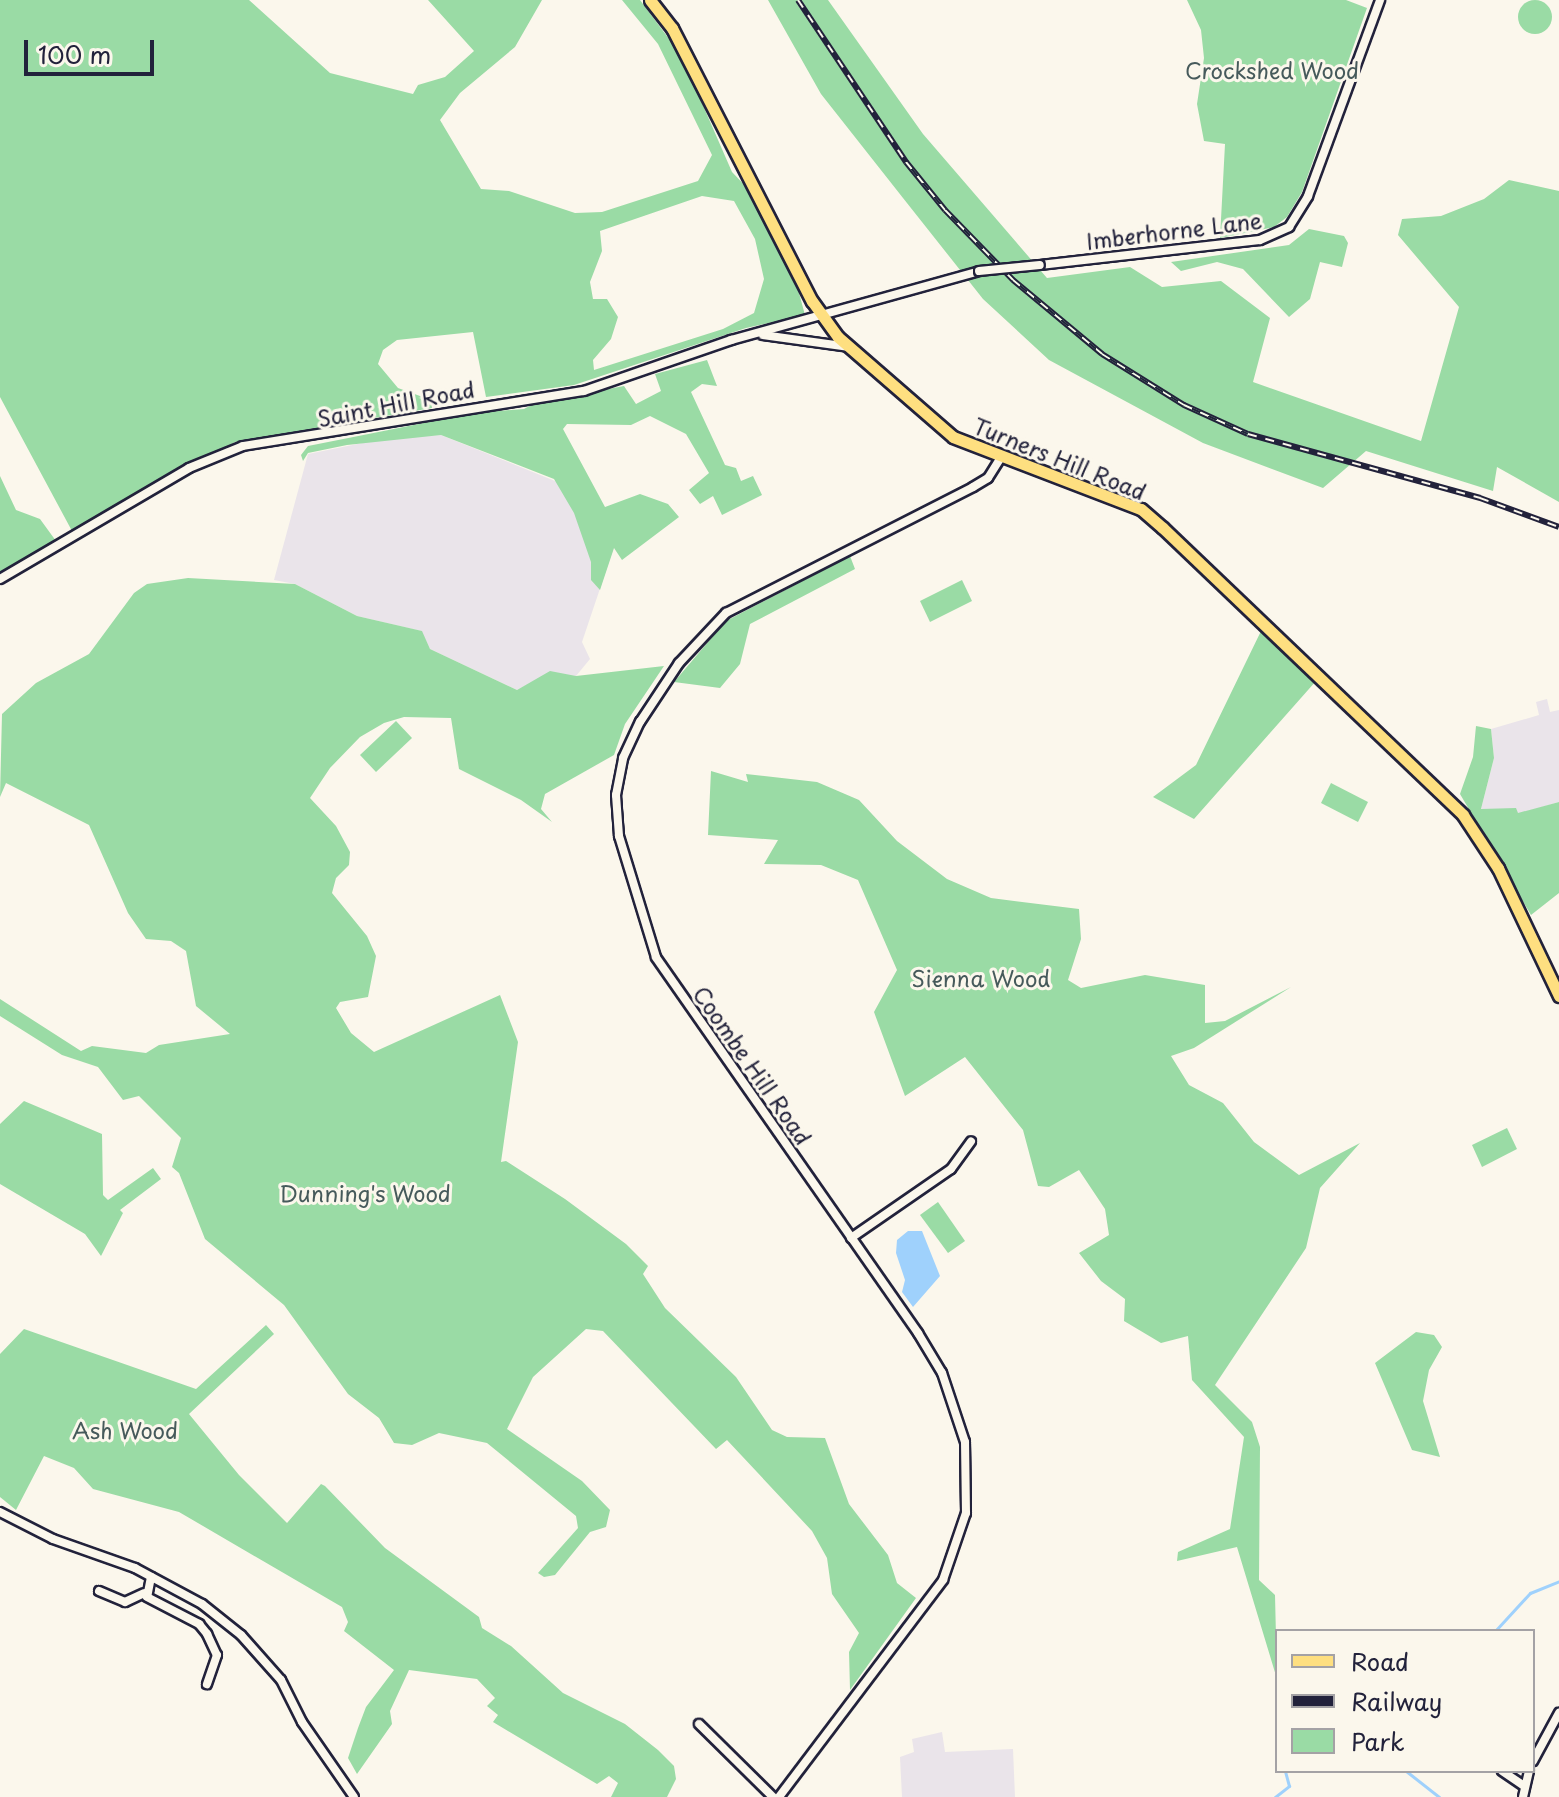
<!DOCTYPE html>
<style>
body{margin:0}
#map{position:relative;width:1559px;height:1797px;overflow:hidden;background:#fbf7ec;font-family:"Playpen Sans",sans-serif}
div>[style]{position:absolute}
.built>*{inset:0;background:#eae4ea}
.green>*{inset:0;background:#9adba5}
.round{border-radius:50%}
.water>*{inset:0;background:#9fd1fc}
.stream>*{height:3px;margin:-1.5px;padding:0 1.5px;transform-origin:1.5px;border-radius:1.5px;background:#9fd1fc}
.roads{filter:drop-shadow(2px 0 #22223b) drop-shadow(-2px 0 #22223b) drop-shadow(0 2px #22223b) drop-shadow(0 -2px #22223b)}
.minor>*{height:8px;margin:-4px;padding:0 4px;transform-origin:4px;border-radius:4px;background:#fbf7ec}
.major>*{height:11px;margin:-5.5px;padding:0 5.5px;transform-origin:5.5px;border-radius:5.5px;background:#fedf80}
.rail>*{height:6px;margin-top:-3px;transform-origin:0;background:repeating-linear-gradient(90deg,#fbf7ec 0 9px,#22223b 0 18px);box-sizing:border-box;border-block:2px solid #22223b}
.bridges{filter:drop-shadow(2px 0 #22223b) drop-shadow(-2px 0 #22223b) drop-shadow(0 2px #22223b) drop-shadow(0 -2px #22223b)}
.minor-bridge>*{height:8px;margin:-4px;padding:0 4px;transform-origin:4px;border-radius:4px;background:#fbf7ec}
span{translate:-50% -50%;white-space:nowrap;text-align:center;line-height:1.15;-webkit-text-stroke:6px #fbf7ec;paint-order:stroke}
.park-label{font-size:22px;color:#465a5b}
.street-label{font-size:22px;color:#22223b}
.legend{position:absolute;left:1275px;top:1629px;width:260px;height:144px;box-sizing:border-box;background:#fbf7ec;border:2px solid #a4a2a5;margin:0;padding:10px 14px;list-style:none;font-size:24px;color:#22223b}
.legend li{display:flex;align-items:center;gap:16px;height:40px}
.legend b{width:40px;border:2px solid #a4a2a5}
.scale{position:absolute;left:24px;top:40px;width:130px;height:36px;box-sizing:border-box;border:4px solid #22223b;border-top:0;padding-left:10px;font-size:24px;line-height:28px;white-space:nowrap;color:#22223b;-webkit-text-stroke:6px #fbf7ec;paint-order:stroke}
</style>
<div id="map">
<div class="built">
<div style="clip-path:polygon(441px 435px,560px 483px,568px 479px,614px 547px,582px 642px,590px 659px,576px 676px,538px 679px,517px 690px,430px 649px,421px 631px,357px 616px,295px 584px,274px 580px,308px 454px,387px 438px)"></div>
<div style="clip-path:polygon(1547px 699px,1550px 712px,1559px 710px,1559px 802px,1518px 814px,1481px 809px,1494px 758px,1491px 729px,1539px 715px,1536px 702px)"></div>
<div style="clip-path:polygon(942px 1732px,945px 1752px,1013px 1749px,1015px 1797px,902px 1797px,900px 1757px,914px 1752px,912px 1739px)"></div>
</div>
<div class="green">
<div style="clip-path:polygon(evenodd,0 0,249px 0,330px 73px,413px 94px,418px 85px,445px 77px,474px 51px,428px 0,542px 0,515px 47px,460px 93px,440px 120px,481px 189px,509px 191px,575px 213px,602px 212px,698px 181px,712px 155px,658px 44px,622px 0,640px 0,681px 55px,732px 172px,754px 195px,796px 282px,805px 315px,746px 328px,574px 385px,486px 397px,473px 332px,397px 340px,383px 350px,378px 364px,398px 388px,431px 400px,432px 408px,235px 442px,72px 531px,0 397px,0 0,702px 196px,734px 201px,755px 239px,764px 279px,754px 313px,723px 329px,594px 370px,593px 360px,611px 339px,618px 317px,607px 299px,593px 299px,590px 282px,602px 251px,600px 231px,702px 196px)"></div>
<div style="clip-path:polygon(768px 0,828px 0,923px 134px,1047px 278px,1130px 267px,1162px 287px,1221px 281px,1270px 318px,1253px 382px,1421px 441px,1459px 307px,1398px 235px,1402px 219px,1441px 216px,1484px 199px,1509px 180px,1559px 191px,1559px 502px,1497px 467px,1493px 491px,1366px 451px,1323px 488px,1203px 443px,1049px 360px,983px 299px,903px 198px,821px 94px)"></div>
<div style="clip-path:polygon(1187px 0,1346px 0,1367px 8px,1302px 192px,1287px 217px,1274px 227px,1220px 238px,1225px 144px,1204px 141px,1197px 104px,1204px 58px,1201px 30px)"></div>
<div class="round" style="left:1518px;top:0;width:34px;height:34px"></div>
<div style="clip-path:polygon(1309px 229px,1344px 236px,1348px 243px,1342px 267px,1320px 262px,1310px 299px,1289px 317px,1243px 269px,1217px 262px,1181px 271px,1171px 262px,1289px 245px)"></div>
<div style="clip-path:polygon(707px 360px,717px 386px,702px 384px,691px 392px,725px 465px,736px 468px,741px 481px,753px 476px,762px 495px,722px 515px,713px 496px,700px 504px,689px 490px,709px 473px,686px 434px,650px 416px,631px 425px,567px 424px,563px 429px,605px 507px,640px 494px,668px 504px,679px 517px,622px 560px,614px 548px,600px 590px,591px 580px,591px 562px,574px 513px,554px 479px,441px 435px,347px 445px,308px 453px,303px 461px,301px 455px,308px 446px,474px 413px,524px 409px,535px 403px,624px 386px,636px 404px,661px 391px,655px 374px)"></div>
<div style="clip-path:polygon(0 476px,16px 510px,40px 519px,56px 541px,0 573px)"></div>
<div style="clip-path:polygon(850px 556px,855px 569px,750px 624px,740px 664px,720px 688px,674px 682px,726px 621px)"></div>
<div style="clip-path:polygon(188px 578px,295px 584px,357px 616px,422px 631px,430px 649px,517px 690px,550px 671px,576px 676px,664px 666px,625px 724px,614px 755px,545px 794px,541px 809px,552px 822px,521px 800px,459px 769px,451px 718px,404px 717px,384px 723px,360px 737px,330px 768px,310px 798px,336px 826px,350px 852px,349px 865px,336px 878px,332px 893px,367px 936px,376px 956px,368px 997px,340px 1002px,336px 1008px,351px 1033px,374px 1052px,500px 995px,518px 1042px,501px 1162px,506px 1161px,565px 1199px,626px 1244px,648px 1266px,643px 1274px,665px 1308px,736px 1377px,772px 1430px,787px 1437px,825px 1438px,849px 1504px,888px 1555px,897px 1583px,916px 1598px,850px 1690px,849px 1652px,859px 1633px,832px 1594px,827px 1558px,812px 1531px,727px 1440px,716px 1449px,603px 1331px,586px 1329px,533px 1377px,507px 1429px,582px 1481px,610px 1510px,606px 1527px,590px 1532px,555px 1575px,544px 1577px,538px 1573px,578px 1528px,576px 1516px,487px 1443px,439px 1433px,412px 1445px,394px 1443px,379px 1418px,348px 1394px,284px 1305px,205px 1239px,179px 1173px,172px 1167px,181px 1138px,139px 1096px,123px 1100px,98px 1067px,62px 1055px,0 1016px,0 999px,81px 1051px,92px 1046px,146px 1053px,159px 1045px,230px 1034px,196px 1006px,186px 951px,171px 941px,146px 939px,128px 913px,89px 825px,6px 783px,0 797px,2px 714px,36px 683px,89px 654px,134px 593px,147px 584px)"></div>
<div style="clip-path:polygon(962px 580px,972px 601px,930px 622px,920px 601px)"></div>
<div style="clip-path:polygon(1262px 629px,1316px 681px,1194px 819px,1153px 797px,1196px 765px)"></div>
<div style="clip-path:polygon(396px 721px,412px 738px,376px 772px,360px 755px)"></div>
<div style="clip-path:polygon(1476px 726px,1491px 729px,1494px 758px,1481px 809px,1516px 808px,1518px 813px,1559px 802px,1559px 893px,1531px 915px,1460px 794px,1473px 757px)"></div>
<div style="clip-path:polygon(711px 771px,748px 782px,746px 774px,817px 782px,859px 800px,897px 841px,947px 879px,991px 898px,1079px 909px,1081px 939px,1068px 980px,1081px 988px,1145px 975px,1205px 985px,1205px 1023px,1225px 1021px,1291px 987px,1194px 1048px,1171px 1056px,1189px 1085px,1223px 1103px,1254px 1142px,1299px 1175px,1360px 1143px,1320px 1188px,1306px 1248px,1215px 1385px,1252px 1422px,1260px 1447px,1259px 1580px,1275px 1595px,1277px 1679px,1237px 1547px,1177px 1561px,1178px 1552px,1230px 1529px,1244px 1437px,1192px 1380px,1188px 1336px,1161px 1343px,1124px 1321px,1125px 1299px,1101px 1281px,1079px 1253px,1109px 1235px,1105px 1209px,1079px 1170px,1049px 1187px,1038px 1186px,1023px 1130px,965px 1057px,905px 1096px,874px 1012px,897px 970px,858px 880px,821px 865px,764px 864px,778px 840px,708px 835px)"></div>
<div style="clip-path:polygon(1331px 783px,1368px 802px,1358px 822px,1321px 803px)"></div>
<div style="clip-path:polygon(24px 1101px,102px 1134px,103px 1195px,108px 1200px,153px 1168px,161px 1179px,120px 1210px,123px 1213px,101px 1256px,85px 1234px,0 1184px,0 1124px)"></div>
<div style="clip-path:polygon(1507px 1128px,1517px 1149px,1482px 1167px,1472px 1145px)"></div>
<div style="clip-path:polygon(938px 1202px,965px 1241px,948px 1253px,920px 1215px)"></div>
<div style="clip-path:polygon(266px 1325px,274px 1334px,189px 1414px,239px 1475px,287px 1523px,321px 1484px,325px 1486px,385px 1548px,479px 1617px,482px 1628px,511px 1646px,563px 1693px,625px 1724px,658px 1750px,674px 1766px,676px 1779px,667px 1797px,611px 1797px,618px 1783px,609px 1776px,597px 1784px,493px 1722px,498px 1715px,487px 1706px,495px 1698px,477px 1679px,409px 1670px,390px 1711px,392px 1724px,357px 1774px,348px 1758px,358px 1728px,366px 1707px,394px 1670px,344px 1631px,348px 1622px,342px 1607px,179px 1512px,93px 1489px,74px 1468px,44px 1456px,16px 1510px,0 1497px,0 1354px,24px 1329px,196px 1389px)"></div>
<div style="clip-path:polygon(1416px 1332px,1434px 1335px,1442px 1347px,1429px 1370px,1423px 1401px,1440px 1457px,1412px 1450px,1375px 1363px)"></div>
</div>
<div class="water">
<div style="clip-path:polygon(908px 1231px,922px 1231px,940px 1276px,913px 1307px,902px 1292px,905px 1280px,896px 1253px,897px 1240px)"></div>
</div>
<div class="stream">
<div style="left:1495px;top:1631px;width:52px;rotate:-47.4deg"></div>
<div style="left:1530px;top:1593px;width:31px;rotate:-22deg"></div>
<div style="left:1406px;top:1771px;width:42px;rotate:38.2deg"></div>
<div style="left:1275px;top:1797px;width:18px;rotate:-38deg"></div>
<div style="left:1289px;top:1786px;width:16px;rotate:-105deg"></div>
</div>
<div class="roads">
<div class="minor">
<div style="left:1040px;top:265px;width:221px;rotate:-6.5deg"></div>
<div style="left:1260px;top:240px;width:32px;rotate:-24deg"></div>
<div style="left:1289px;top:227px;width:36px;rotate:-58deg"></div>
<div style="left:1308px;top:196px;width:209px;rotate:-69.8deg"></div>
<div style="left:763px;top:335px;width:87px;rotate:7.9deg"></div>
<div style="left:0;top:579px;width:219px;rotate:-30.4deg"></div>
<div style="left:189px;top:468px;width:58px;rotate:-22.2deg"></div>
<div style="left:243px;top:446px;width:345px;rotate:-9.2deg"></div>
<div style="left:584px;top:391px;width:156px;rotate:-19.1deg"></div>
<div style="left:731px;top:340px;width:257px;rotate:-15.5deg"></div>
<div style="left:851px;top:1238px;width:121px;rotate:-34.6deg"></div>
<div style="left:951px;top:1169px;width:34px;rotate:-54deg"></div>
<div style="left:0;top:1512px;width:59px;rotate:27deg"></div>
<div style="left:53px;top:1539px;width:87px;rotate:19.5deg"></div>
<div style="left:135px;top:1568px;width:76px;rotate:28.2deg"></div>
<div style="left:202px;top:1604px;width:50px;rotate:38.5deg"></div>
<div style="left:241px;top:1635px;width:60px;rotate:48.4deg"></div>
<div style="left:281px;top:1680px;width:47px;rotate:63.4deg"></div>
<div style="left:302px;top:1722px;width:91px;rotate:55.3deg"></div>
<div style="left:151px;top:1577px;width:20px;rotate:101deg"></div>
<div style="left:147px;top:1597px;width:59px;rotate:27.4deg"></div>
<div style="left:199px;top:1624px;width:13px;rotate:51deg"></div>
<div style="left:207px;top:1634px;width:23px;rotate:65deg"></div>
<div style="left:217px;top:1655px;width:31px;rotate:109deg"></div>
<div style="left:99px;top:1591px;width:28px;rotate:23deg"></div>
<div style="left:125px;top:1602px;width:21px;rotate:-25deg"></div>
<div style="left:699px;top:1724px;width:104px;rotate:44.6deg"></div>
<div style="left:1533px;top:1761px;width:55px;rotate:-61.6deg"></div>
<div style="left:1502px;top:1771px;width:27px;rotate:34deg"></div>
<div style="left:779px;top:1797px;width:272px;rotate:-52.9deg"></div>
<div style="left:943px;top:1580px;width:71px;rotate:-71.1deg"></div>
<div style="left:966px;top:1513px;width:71px;rotate:-90.8deg"></div>
<div style="left:965px;top:1442px;width:73px;rotate:-108.4deg"></div>
<div style="left:942px;top:1373px;width:47px;rotate:-121deg"></div>
<div style="left:918px;top:1333px;width:458px;rotate:-124.9deg"></div>
<div style="left:656px;top:957px;width:127px;rotate:-107deg"></div>
<div style="left:619px;top:836px;width:41px;rotate:-94.2deg"></div>
<div style="left:616px;top:795px;width:38px;rotate:-79deg"></div>
<div style="left:623px;top:758px;width:40px;rotate:-65deg"></div>
<div style="left:640px;top:722px;width:71px;rotate:-56.5deg"></div>
<div style="left:679px;top:663px;width:69px;rotate:-46.8deg"></div>
<div style="left:726px;top:613px;width:277px;rotate:-27deg"></div>
<div style="left:973px;top:487px;width:17px;rotate:-31deg"></div>
<div style="left:988px;top:478px;width:25px;rotate:-58deg"></div>
<div style="left:1523px;top:1797px;width:27px;rotate:-77deg"></div>
</div>
<div class="major">
<div style="left:650px;top:0;width:36px;rotate:52deg"></div>
<div style="left:672px;top:28px;width:307px;rotate:62.9deg"></div>
<div style="left:812px;top:301px;width:44px;rotate:54.2deg"></div>
<div style="left:838px;top:337px;width:152px;rotate:41deg"></div>
<div style="left:953px;top:437px;width:201px;rotate:21deg"></div>
<div style="left:1141px;top:509px;width:29px;rotate:41deg"></div>
<div style="left:1163px;top:528px;width:415px;rotate:43.7deg"></div>
<div style="left:1463px;top:815px;width:64px;rotate:56.6deg"></div>
<div style="left:1498px;top:868px;width:142px;rotate:64.5deg"></div>
</div>
</div>
<div class="rail">
<div style="left:798px;top:0;width:195px;rotate:56.3deg"></div>
<div style="left:906px;top:162px;width:62px;rotate:50.9deg"></div>
<div style="left:945px;top:210px;width:98px;rotate:45.8deg"></div>
<div style="left:1013px;top:280px;width:116px;rotate:39.7deg"></div>
<div style="left:1102px;top:354px;width:97px;rotate:31.9deg"></div>
<div style="left:1184px;top:405px;width:70px;rotate:24.4deg"></div>
<div style="left:1248px;top:434px;width:241px;rotate:15.4deg"></div>
<div style="left:1480px;top:498px;width:84px;rotate:20.2deg"></div>
</div>
<div class="bridges">
<div class="minor-bridge">
<div style="left:979px;top:271px;width:61px;rotate:-5.6deg"></div>
</div>
</div>
<div class="park-label">
<span style="left:1272px;top:70px">Crockshed Wood</span>
<span style="left:981px;top:978px">Sienna Wood</span>
<span style="left:365px;top:1193px">Dunning's Wood</span>
<span style="left:125px;top:1430px">Ash Wood</span>
</div>
<div class="street-label">
<span style="left:1174px;top:230px;rotate:-7deg">Imberhorne Lane</span>
<span style="left:396px;top:403px;rotate:-11deg">Saint Hill Road</span>
<span style="left:1060px;top:458px;rotate:22deg">Turners Hill Road</span>
<span style="left:753px;top:1065px;rotate:55deg">Coombe Hill Road</span>
</div>
<ul class="legend">
<li><b style="height:10px;background:#fedf80"></b>Road</li>
<li><b style="height:10px;background:#22223b"></b>Railway</li>
<li><b style="height:22px;background:#9adba5"></b>Park</li>
</ul>
<div class="scale">100 m</div>
</div>
